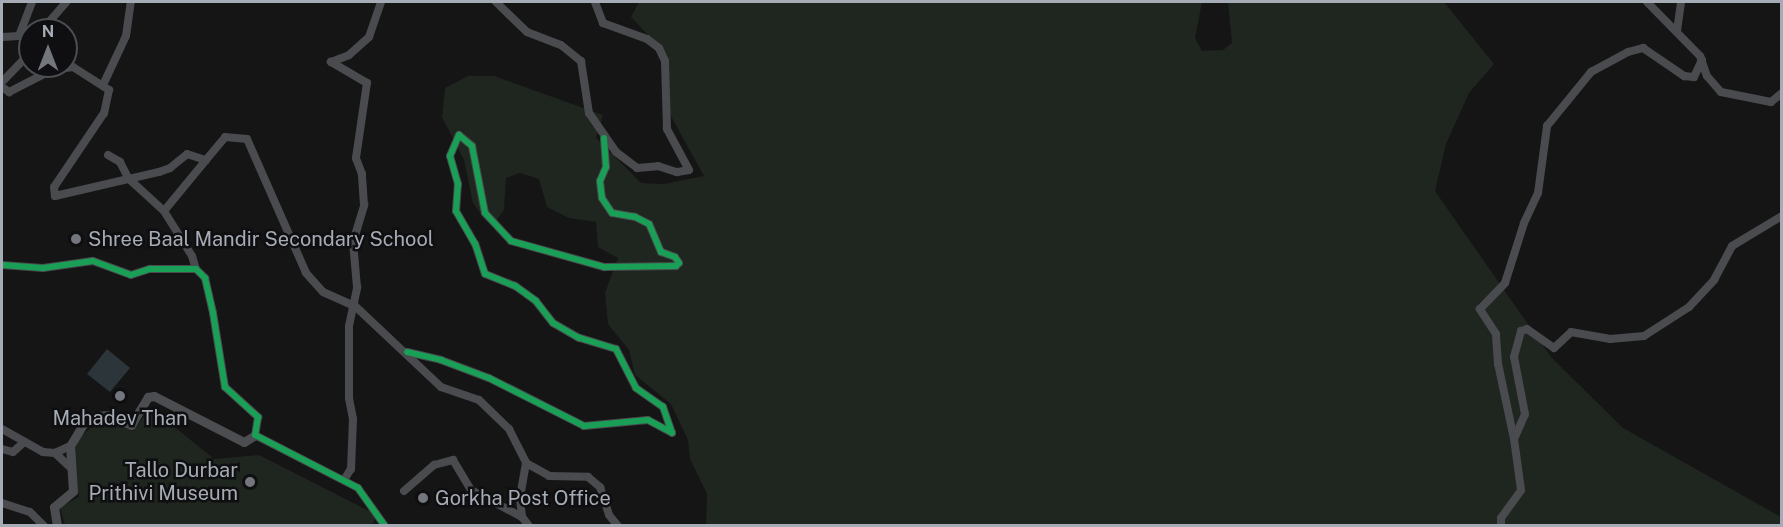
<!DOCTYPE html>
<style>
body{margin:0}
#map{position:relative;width:1783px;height:527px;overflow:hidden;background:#151515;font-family:"Public Sans",sans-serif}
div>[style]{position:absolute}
.green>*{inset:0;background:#1f251f}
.water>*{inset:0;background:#2c353a}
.minor>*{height:8px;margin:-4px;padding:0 4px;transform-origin:4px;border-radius:4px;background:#494b4e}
.major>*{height:9px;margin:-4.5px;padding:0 4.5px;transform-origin:4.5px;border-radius:4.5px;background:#4b4d50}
.cycleway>*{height:6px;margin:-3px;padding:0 3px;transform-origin:3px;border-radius:3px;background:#1a9f57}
.dots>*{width:16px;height:16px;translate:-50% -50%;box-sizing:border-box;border:3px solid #0f0f11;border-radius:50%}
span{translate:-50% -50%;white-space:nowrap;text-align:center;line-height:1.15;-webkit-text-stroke:5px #0f0f11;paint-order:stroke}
.poi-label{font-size:20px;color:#a6acb5}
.left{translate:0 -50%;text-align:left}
.right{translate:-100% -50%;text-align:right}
.frame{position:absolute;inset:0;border:3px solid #a6acb5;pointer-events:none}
.north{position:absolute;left:18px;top:18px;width:60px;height:60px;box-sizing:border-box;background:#0f0f11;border:2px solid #4b4e53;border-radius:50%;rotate:0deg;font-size:16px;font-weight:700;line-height:24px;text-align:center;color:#a6acb5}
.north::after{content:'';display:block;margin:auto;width:21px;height:27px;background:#73777d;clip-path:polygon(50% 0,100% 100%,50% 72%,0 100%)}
</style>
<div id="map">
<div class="green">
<div style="clip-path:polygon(639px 2px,1202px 2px,1195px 38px,1202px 51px,1223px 50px,1232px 43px,1228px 2px,1444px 2px,1494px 64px,1469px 93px,1446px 144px,1435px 191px,1551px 357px,1623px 428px,1781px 517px,1781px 525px,706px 525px,707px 494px,690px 459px,688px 440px,671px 404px,635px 375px,629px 350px,608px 324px,605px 293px,618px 258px,598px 247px,596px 222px,569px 218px,547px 207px,539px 179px,520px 173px,506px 178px,504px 210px,496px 221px,486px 221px,473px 203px,464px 160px,442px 117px,445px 88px,468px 76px,494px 76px,603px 115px,596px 138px,641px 183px,664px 184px,704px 176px,667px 109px,667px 55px,631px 17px)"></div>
<div style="clip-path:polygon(147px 413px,161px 416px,214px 459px,259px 455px,377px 515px,371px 526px,65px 525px,60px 507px,79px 497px,73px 454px,80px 437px,104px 417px,132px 431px)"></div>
</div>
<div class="water">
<div style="clip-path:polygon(107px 349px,130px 368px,110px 392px,87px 374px)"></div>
</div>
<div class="minor">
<div style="left:496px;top:2px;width:43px;rotate:44.1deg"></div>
<div style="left:527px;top:32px;width:36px;rotate:21deg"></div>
<div style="left:561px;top:45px;width:26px;rotate:39deg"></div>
<div style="left:581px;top:61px;width:53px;rotate:81.3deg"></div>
<div style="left:589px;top:113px;width:47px;rotate:55.3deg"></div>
<div style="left:616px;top:152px;width:26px;rotate:37deg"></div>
<div style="left:637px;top:168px;width:21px;rotate:-5deg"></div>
<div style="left:658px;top:166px;width:20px;rotate:18deg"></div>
<div style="left:677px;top:172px;width:12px;rotate:-9deg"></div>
<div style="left:689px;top:170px;width:47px;rotate:-118.2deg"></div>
<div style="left:667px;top:129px;width:68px;rotate:-91.7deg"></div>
<div style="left:665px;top:61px;width:14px;rotate:-115deg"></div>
<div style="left:659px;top:48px;width:15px;rotate:-143deg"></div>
<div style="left:647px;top:39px;width:47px;rotate:-160deg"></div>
<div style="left:603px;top:23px;width:22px;rotate:-111deg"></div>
<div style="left:1647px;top:2px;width:76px;rotate:45.5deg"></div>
<div style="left:1700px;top:56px;width:21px;rotate:71deg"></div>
<div style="left:1707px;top:76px;width:21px;rotate:49deg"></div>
<div style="left:1721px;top:92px;width:51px;rotate:11.3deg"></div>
<div style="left:1771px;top:102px;width:14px;rotate:-39deg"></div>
<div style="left:42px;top:30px;width:37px;rotate:-49deg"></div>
<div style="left:1677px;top:31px;width:29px;rotate:-82deg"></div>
<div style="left:2px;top:37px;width:17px;rotate:-3deg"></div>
<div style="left:19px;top:36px;width:36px;rotate:-69deg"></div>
<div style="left:2px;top:82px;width:40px;rotate:-46deg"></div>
<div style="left:103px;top:85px;width:54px;rotate:-64.9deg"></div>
<div style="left:126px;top:36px;width:34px;rotate:-82deg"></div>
<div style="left:2px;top:87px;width:9px;rotate:36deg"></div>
<div style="left:9px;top:92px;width:48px;rotate:-27.1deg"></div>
<div style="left:52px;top:70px;width:21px;rotate:-8deg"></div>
<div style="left:73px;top:67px;width:43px;rotate:32.6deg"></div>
<div style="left:109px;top:90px;width:24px;rotate:102deg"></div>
<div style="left:104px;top:113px;width:89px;rotate:124deg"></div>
<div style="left:54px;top:187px;width:9px;rotate:84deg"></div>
<div style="left:55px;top:196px;width:107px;rotate:-13deg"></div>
<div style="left:159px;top:172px;width:12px;rotate:-20deg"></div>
<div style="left:170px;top:168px;width:22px;rotate:-39deg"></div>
<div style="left:187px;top:154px;width:20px;rotate:18deg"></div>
<div style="left:206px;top:160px;width:66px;rotate:129.5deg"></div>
<div style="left:108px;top:155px;width:14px;rotate:30deg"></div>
<div style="left:120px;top:162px;width:18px;rotate:63deg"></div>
<div style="left:128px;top:178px;width:49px;rotate:42.5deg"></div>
<div style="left:164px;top:211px;width:53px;rotate:58.1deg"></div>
<div style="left:192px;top:256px;width:14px;rotate:73deg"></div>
<div style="left:206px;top:160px;width:30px;rotate:-50deg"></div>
<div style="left:225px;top:137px;width:22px;rotate:5deg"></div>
<div style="left:247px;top:139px;width:146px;rotate:66.2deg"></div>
<div style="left:306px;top:273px;width:25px;rotate:48deg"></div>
<div style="left:323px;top:292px;width:35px;rotate:24deg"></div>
<div style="left:355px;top:306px;width:118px;rotate:43.3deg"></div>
<div style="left:441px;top:387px;width:40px;rotate:18.9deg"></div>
<div style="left:479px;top:400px;width:42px;rotate:44deg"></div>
<div style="left:509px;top:429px;width:38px;rotate:63deg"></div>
<div style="left:526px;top:463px;width:36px;rotate:100deg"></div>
<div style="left:520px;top:498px;width:19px;rotate:84deg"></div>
<div style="left:2px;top:265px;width:41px;rotate:4.2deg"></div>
<div style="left:43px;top:268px;width:50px;rotate:-8deg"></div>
<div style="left:93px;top:261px;width:40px;rotate:20.2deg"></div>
<div style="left:131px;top:275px;width:20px;rotate:-18deg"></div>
<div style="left:150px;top:269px;width:46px"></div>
<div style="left:196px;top:269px;width:13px;rotate:45deg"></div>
<div style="left:205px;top:278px;width:36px;rotate:77deg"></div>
<div style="left:213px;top:313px;width:75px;rotate:80.8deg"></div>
<div style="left:225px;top:387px;width:45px;rotate:42.3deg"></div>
<div style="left:258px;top:417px;width:18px;rotate:99deg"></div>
<div style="left:255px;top:435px;width:116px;rotate:27.2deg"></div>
<div style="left:358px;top:488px;width:47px;rotate:54.6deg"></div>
<div style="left:407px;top:352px;width:35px;rotate:13deg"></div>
<div style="left:441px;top:360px;width:51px;rotate:20.6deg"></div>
<div style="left:489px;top:378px;width:106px;rotate:26.8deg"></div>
<div style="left:584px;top:426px;width:64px;rotate:-5.4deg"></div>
<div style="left:648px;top:420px;width:27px;rotate:28deg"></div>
<div style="left:672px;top:433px;width:28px;rotate:-109deg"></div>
<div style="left:663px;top:407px;width:33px;rotate:-145deg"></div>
<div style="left:636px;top:388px;width:44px;rotate:-117.1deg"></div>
<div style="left:616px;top:349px;width:39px;rotate:-163deg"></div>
<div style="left:579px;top:338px;width:30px;rotate:-150deg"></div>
<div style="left:553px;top:323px;width:28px;rotate:-128deg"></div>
<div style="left:536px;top:301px;width:26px;rotate:-144deg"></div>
<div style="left:515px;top:286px;width:32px;rotate:-158deg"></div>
<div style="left:485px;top:274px;width:32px;rotate:-108deg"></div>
<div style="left:475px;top:244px;width:38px;rotate:-120deg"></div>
<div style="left:456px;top:211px;width:27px;rotate:-86deg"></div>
<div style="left:458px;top:184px;width:29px;rotate:-106deg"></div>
<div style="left:450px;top:156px;width:23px;rotate:-67deg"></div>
<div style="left:459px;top:135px;width:17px;rotate:40deg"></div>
<div style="left:472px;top:146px;width:68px;rotate:79deg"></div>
<div style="left:485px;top:213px;width:38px;rotate:47deg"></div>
<div style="left:511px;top:241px;width:97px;rotate:15.6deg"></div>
<div style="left:604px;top:267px;width:72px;rotate:-0.8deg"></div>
<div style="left:676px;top:266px;width:4px;rotate:-45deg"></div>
<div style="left:679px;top:263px;width:7px;rotate:-124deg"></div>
<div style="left:675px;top:257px;width:15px;rotate:-160deg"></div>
<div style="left:661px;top:252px;width:30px;rotate:-113deg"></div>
<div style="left:649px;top:224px;width:16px;rotate:-153deg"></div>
<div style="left:635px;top:217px;width:23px;rotate:-170deg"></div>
<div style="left:612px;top:213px;width:18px;rotate:-124deg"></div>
<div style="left:602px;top:198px;width:17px;rotate:-97deg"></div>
<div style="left:600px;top:181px;width:15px;rotate:-67deg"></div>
<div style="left:606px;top:167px;width:29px;rotate:-94deg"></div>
<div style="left:2px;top:429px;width:47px;rotate:29.3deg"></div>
<div style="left:43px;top:452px;width:12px;rotate:5deg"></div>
<div style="left:55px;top:453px;width:17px;rotate:-25deg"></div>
<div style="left:1514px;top:439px;width:77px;rotate:-102deg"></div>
<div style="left:1498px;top:364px;width:30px;rotate:-94deg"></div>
<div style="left:1496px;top:334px;width:30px;rotate:-123deg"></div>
<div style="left:1480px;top:309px;width:36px;rotate:-46deg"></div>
<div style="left:1505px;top:283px;width:63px;rotate:-72.4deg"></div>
<div style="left:1524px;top:223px;width:33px;rotate:-65deg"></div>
<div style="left:1538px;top:193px;width:68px;rotate:-82.3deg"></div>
<div style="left:1547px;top:126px;width:70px;rotate:-50.8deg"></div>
<div style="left:1591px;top:72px;width:42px;rotate:-28.4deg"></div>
<div style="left:1628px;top:52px;width:16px;rotate:-15deg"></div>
<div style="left:1643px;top:48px;width:50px;rotate:34.3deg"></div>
<div style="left:1684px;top:76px;width:10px;rotate:6deg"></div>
<div style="left:1694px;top:77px;width:19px;rotate:-65deg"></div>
<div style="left:2px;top:449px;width:11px;rotate:15deg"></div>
<div style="left:13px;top:452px;width:15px;rotate:-42deg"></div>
<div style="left:55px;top:453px;width:19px;rotate:43deg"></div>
<div style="left:526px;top:463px;width:26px;rotate:29deg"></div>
<div style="left:549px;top:476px;width:39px;rotate:1deg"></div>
<div style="left:588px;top:477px;width:16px;rotate:40deg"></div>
<div style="left:600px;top:487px;width:29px;rotate:72deg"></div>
<div style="left:609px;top:515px;width:14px;rotate:51deg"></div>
<div style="left:344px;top:480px;width:13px;rotate:-58deg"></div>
<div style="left:351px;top:469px;width:50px;rotate:-87.7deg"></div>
<div style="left:353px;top:419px;width:21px;rotate:-101deg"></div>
<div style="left:349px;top:398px;width:72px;rotate:-90deg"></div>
<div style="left:349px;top:326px;width:40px;rotate:-78deg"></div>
<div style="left:357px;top:287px;width:45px;rotate:-95.1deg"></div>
<div style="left:353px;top:242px;width:39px;rotate:-73deg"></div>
<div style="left:364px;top:205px;width:31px;rotate:-94deg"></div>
<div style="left:362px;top:174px;width:17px;rotate:-111deg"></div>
<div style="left:356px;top:158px;width:76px;rotate:-81.7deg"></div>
<div style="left:367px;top:83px;width:42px;rotate:-149.7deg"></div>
<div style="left:331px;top:62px;width:19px;rotate:-21deg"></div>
<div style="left:349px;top:55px;width:27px;rotate:-42deg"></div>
<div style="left:369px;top:37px;width:37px;rotate:-71deg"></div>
<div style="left:404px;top:491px;width:40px;rotate:-41deg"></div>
<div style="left:434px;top:465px;width:20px;rotate:-15deg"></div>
<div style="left:453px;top:460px;width:35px;rotate:59deg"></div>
<div style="left:471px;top:490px;width:58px;rotate:27.9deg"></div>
<div style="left:522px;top:517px;width:11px;rotate:52deg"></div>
<div style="left:2px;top:503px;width:29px;rotate:18deg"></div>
<div style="left:30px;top:512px;width:20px;rotate:45deg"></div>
<div style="left:1501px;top:526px;width:8px;rotate:-90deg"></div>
<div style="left:1501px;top:518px;width:34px;rotate:-54deg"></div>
<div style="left:1521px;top:490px;width:51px;rotate:-97.8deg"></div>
<div style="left:1514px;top:439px;width:27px;rotate:-66deg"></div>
<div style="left:1525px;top:414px;width:58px;rotate:-100.9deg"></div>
<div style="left:1514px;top:357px;width:27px;rotate:-75deg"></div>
<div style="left:1521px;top:331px;width:6px;rotate:-18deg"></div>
<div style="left:1527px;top:329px;width:33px;rotate:35deg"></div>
<div style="left:1554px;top:348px;width:23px;rotate:-43deg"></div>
<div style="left:1571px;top:332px;width:40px;rotate:10deg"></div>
<div style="left:1610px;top:339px;width:34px;rotate:-5deg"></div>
<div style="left:1644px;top:336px;width:54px;rotate:-32.8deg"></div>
<div style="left:1689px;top:307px;width:37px;rotate:-47deg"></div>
<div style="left:1714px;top:280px;width:38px;rotate:-62deg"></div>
<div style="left:1732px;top:246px;width:58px;rotate:-31deg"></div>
</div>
<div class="major">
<div style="left:57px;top:526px;width:19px;rotate:-99deg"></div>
<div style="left:54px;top:507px;width:25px;rotate:-40deg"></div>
<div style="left:73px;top:491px;width:45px;rotate:-93.8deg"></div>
<div style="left:70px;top:446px;width:26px;rotate:-59deg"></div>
<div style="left:83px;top:424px;width:15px;rotate:-32deg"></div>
<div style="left:96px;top:416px;width:12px;rotate:-5deg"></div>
<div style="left:108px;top:415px;width:25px;rotate:23deg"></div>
<div style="left:131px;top:425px;width:33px;rotate:-59deg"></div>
<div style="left:148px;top:397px;width:6px;rotate:-9deg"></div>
<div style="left:154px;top:396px;width:101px;rotate:27.1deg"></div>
<div style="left:244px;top:442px;width:13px;rotate:-32deg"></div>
</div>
<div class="cycleway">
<div style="left:2px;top:265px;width:41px;rotate:4.2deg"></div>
<div style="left:43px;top:268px;width:50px;rotate:-8deg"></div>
<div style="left:93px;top:261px;width:40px;rotate:20.2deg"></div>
<div style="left:131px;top:275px;width:20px;rotate:-18deg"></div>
<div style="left:150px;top:269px;width:46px"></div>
<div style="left:196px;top:269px;width:13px;rotate:45deg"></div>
<div style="left:205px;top:278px;width:36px;rotate:77deg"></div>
<div style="left:213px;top:313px;width:75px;rotate:80.8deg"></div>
<div style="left:225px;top:387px;width:45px;rotate:42.3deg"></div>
<div style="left:258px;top:417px;width:18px;rotate:99deg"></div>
<div style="left:255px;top:435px;width:116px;rotate:27.2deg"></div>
<div style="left:358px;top:488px;width:47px;rotate:54.6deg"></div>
<div style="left:407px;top:352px;width:35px;rotate:13deg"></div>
<div style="left:441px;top:360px;width:51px;rotate:20.6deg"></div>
<div style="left:489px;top:378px;width:106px;rotate:26.8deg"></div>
<div style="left:584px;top:426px;width:64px;rotate:-5.4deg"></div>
<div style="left:648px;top:420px;width:27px;rotate:28deg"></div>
<div style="left:672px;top:433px;width:28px;rotate:-109deg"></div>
<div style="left:663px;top:407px;width:33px;rotate:-145deg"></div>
<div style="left:636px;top:388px;width:44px;rotate:-117.1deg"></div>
<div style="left:616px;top:349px;width:39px;rotate:-163deg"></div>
<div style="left:579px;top:338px;width:30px;rotate:-150deg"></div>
<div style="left:553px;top:323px;width:28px;rotate:-128deg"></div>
<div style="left:536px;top:301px;width:26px;rotate:-144deg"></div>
<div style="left:515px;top:286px;width:32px;rotate:-158deg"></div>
<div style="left:485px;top:274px;width:32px;rotate:-108deg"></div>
<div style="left:475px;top:244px;width:38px;rotate:-120deg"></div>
<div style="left:456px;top:211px;width:27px;rotate:-86deg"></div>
<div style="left:458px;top:184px;width:29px;rotate:-106deg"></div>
<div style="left:450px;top:156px;width:23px;rotate:-67deg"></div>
<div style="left:459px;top:135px;width:17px;rotate:40deg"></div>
<div style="left:472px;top:146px;width:68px;rotate:79deg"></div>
<div style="left:485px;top:213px;width:38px;rotate:47deg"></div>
<div style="left:511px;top:241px;width:97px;rotate:15.6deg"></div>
<div style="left:604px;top:267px;width:72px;rotate:-0.8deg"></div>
<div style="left:676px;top:266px;width:4px;rotate:-45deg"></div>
<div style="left:679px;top:263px;width:7px;rotate:-124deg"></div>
<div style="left:675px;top:257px;width:15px;rotate:-160deg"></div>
<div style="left:661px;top:252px;width:30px;rotate:-113deg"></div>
<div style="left:649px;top:224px;width:16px;rotate:-153deg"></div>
<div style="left:635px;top:217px;width:23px;rotate:-170deg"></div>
<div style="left:612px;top:213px;width:18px;rotate:-124deg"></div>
<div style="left:602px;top:198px;width:17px;rotate:-97deg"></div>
<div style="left:600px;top:181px;width:15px;rotate:-67deg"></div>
<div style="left:606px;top:167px;width:29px;rotate:-94deg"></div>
</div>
<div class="dots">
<div style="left:76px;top:239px;background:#73777d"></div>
<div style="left:120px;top:396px;background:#73777d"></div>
<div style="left:250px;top:482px;background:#73777d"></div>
<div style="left:423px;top:498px;background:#73777d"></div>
</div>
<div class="poi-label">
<span class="left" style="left:88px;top:239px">Shree Baal Mandir Secondary School</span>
<span style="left:120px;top:418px">Mahadev Than</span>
<span class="right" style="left:238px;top:482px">Tallo Durbar<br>Prithivi Museum</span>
<span class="left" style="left:435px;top:498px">Gorkha Post Office</span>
</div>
<div class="frame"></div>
<div class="north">N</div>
</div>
